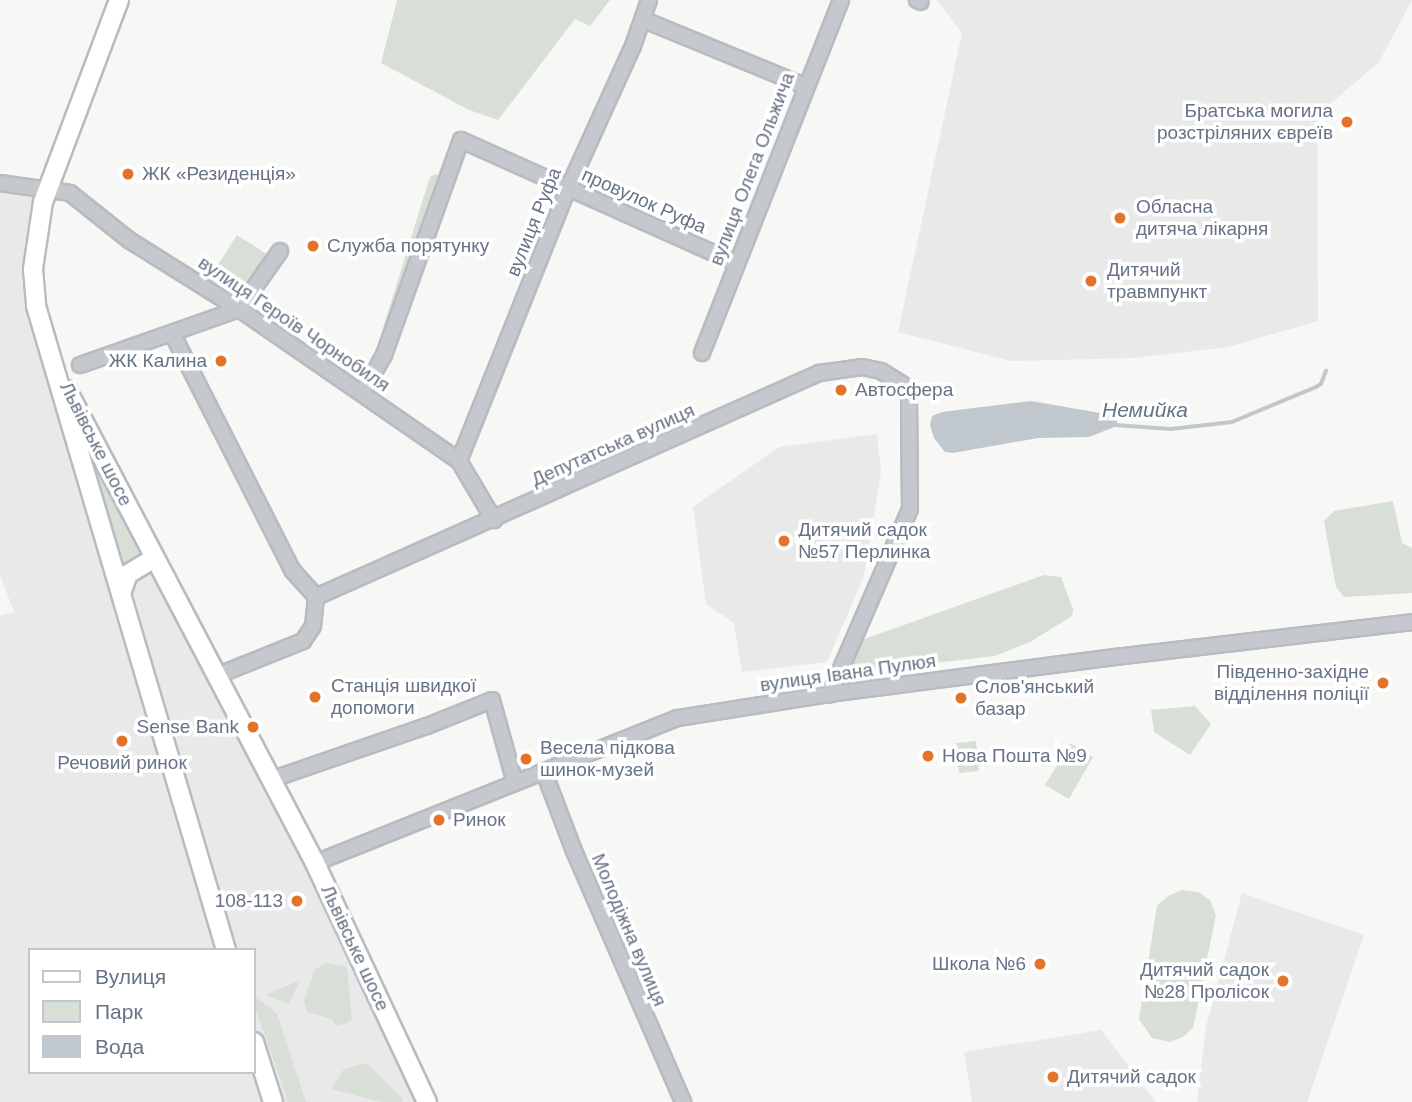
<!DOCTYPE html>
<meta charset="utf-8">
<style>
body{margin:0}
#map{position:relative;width:1412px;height:1102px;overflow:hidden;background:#f7f8f5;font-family:Helvetica,sans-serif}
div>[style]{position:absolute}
.built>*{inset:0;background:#e8e9e8}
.green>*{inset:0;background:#d8dfd6}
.water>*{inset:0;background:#c0c8ce}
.stream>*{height:3.5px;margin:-1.75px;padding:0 1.75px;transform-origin:1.75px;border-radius:1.75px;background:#c0c8ce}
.roads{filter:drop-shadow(2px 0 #b8bbc0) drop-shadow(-2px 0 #b8bbc0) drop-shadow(0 2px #b8bbc0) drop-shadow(0 -2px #b8bbc0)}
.minor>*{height:14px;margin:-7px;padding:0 7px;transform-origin:7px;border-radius:7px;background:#c5c8cc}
.major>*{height:18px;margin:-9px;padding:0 9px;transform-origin:9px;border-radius:9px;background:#fff}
.dots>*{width:19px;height:19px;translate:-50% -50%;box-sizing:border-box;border:4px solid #fff;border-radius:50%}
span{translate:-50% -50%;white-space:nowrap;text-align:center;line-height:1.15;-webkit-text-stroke:7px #fff;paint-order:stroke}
.poi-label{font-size:19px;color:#677386}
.right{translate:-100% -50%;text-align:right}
.left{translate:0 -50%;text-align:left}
.street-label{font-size:19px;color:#677386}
.water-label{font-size:21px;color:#637482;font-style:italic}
.legend{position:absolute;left:28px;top:948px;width:228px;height:126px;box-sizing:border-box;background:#fff;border:2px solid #c2c7cf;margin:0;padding:9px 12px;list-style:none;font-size:21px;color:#677386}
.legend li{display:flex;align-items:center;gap:14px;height:35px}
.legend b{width:35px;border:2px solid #c2c7cf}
</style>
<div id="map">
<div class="built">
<div style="clip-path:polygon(937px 0,1412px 0,1379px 62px,1317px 115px,1318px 321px,1228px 347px,1134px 358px,1011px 361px,898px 332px,962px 33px)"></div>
<div style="clip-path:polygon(evenodd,0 183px,38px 187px,28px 226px,25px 270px,30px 307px,310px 865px,421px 1102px,0 1102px,0 616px,14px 612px,0 575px,0 183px,30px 950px,254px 950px,254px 1072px,30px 1072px,30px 950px)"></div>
<div style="clip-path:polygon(877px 434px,881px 472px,864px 576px,827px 662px,742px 672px,734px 623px,706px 604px,693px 507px,779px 447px)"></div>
<div style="clip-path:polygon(535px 778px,537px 784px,342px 862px,340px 855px)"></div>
<div style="clip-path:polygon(1242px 893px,1364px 935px,1307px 1102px,1197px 1102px,1206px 1027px)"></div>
<div style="clip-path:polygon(1101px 1030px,1156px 1102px,972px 1102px,964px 1052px)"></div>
</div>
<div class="green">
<div style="clip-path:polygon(397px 0,610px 0,590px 26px,575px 19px,498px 120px,469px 110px,381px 63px)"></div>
<div style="clip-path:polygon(437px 174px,440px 175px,398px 308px,379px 348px,378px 344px,428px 183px,431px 176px)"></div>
<div style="clip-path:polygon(237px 235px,270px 256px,242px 301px,209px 279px)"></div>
<div style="clip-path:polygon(46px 348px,155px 558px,124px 582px)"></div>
<div style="clip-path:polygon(1393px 501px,1402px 543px,1412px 548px,1412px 593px,1344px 597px,1336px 587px,1324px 521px,1334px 511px)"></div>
<div style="clip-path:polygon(1044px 575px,1061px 577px,1073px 609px,1072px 616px,1030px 642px,995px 656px,850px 673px,862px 640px)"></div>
<div style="clip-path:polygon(1195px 706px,1211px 724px,1190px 755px,1154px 732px,1151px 710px)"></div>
<div style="clip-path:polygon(976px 741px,979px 771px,959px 773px,956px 743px)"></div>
<div style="clip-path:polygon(1070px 743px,1093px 757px,1069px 799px,1045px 785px)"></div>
<div style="clip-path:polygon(1182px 890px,1198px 892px,1210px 900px,1216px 915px,1193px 1028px,1183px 1037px,1170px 1042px,1152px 1038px,1139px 1019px,1157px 906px,1168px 896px)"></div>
<div style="clip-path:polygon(327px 963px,347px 967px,352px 1019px,345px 1024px,336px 1026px,332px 1019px,307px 1012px,304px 1000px,315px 969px)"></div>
<div style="clip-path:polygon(300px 980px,289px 1004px,266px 995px)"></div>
<div style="clip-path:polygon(257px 998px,277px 1014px,306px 1102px,288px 1102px,254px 1004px)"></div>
<div style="clip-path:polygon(367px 1063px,403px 1099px,401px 1102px,382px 1102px,331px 1089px,344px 1069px)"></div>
</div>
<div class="water">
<div style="clip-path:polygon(1031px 401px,1106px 414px,1117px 418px,1117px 426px,1089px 437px,1038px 438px,953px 453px,945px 452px,934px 438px,930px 425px,932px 416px,942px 412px)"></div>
</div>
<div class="stream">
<div style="left:1115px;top:425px;width:56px;rotate:4.1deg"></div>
<div style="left:1171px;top:429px;width:61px;rotate:-6.5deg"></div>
<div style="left:1232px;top:422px;width:91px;rotate:-22.6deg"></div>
<div style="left:1316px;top:387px;width:6px;rotate:-31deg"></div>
<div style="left:1321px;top:384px;width:14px;rotate:-69deg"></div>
</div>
<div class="roads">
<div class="minor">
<div style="left:917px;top:0;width:4px;rotate:27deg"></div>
<div style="left:644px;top:20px;width:174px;rotate:22.3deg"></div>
<div style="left:0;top:183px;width:71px;rotate:8.1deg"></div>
<div style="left:70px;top:193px;width:75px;rotate:38.5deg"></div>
<div style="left:129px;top:240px;width:130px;rotate:32.1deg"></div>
<div style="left:239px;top:309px;width:267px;rotate:34.6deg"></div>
<div style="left:459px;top:461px;width:69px;rotate:59.3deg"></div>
<div style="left:173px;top:335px;width:263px;rotate:63.1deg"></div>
<div style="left:292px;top:570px;width:36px;rotate:48deg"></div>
<div style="left:316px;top:597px;width:551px;rotate:-24deg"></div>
<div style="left:819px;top:373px;width:43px;rotate:-7.9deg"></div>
<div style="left:862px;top:367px;width:19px;rotate:12deg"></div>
<div style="left:881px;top:371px;width:25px;rotate:32deg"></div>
<div style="left:902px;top:384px;width:13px;rotate:58deg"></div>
<div style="left:909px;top:395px;width:114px;rotate:89.5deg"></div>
<div style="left:910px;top:509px;width:202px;rotate:113.4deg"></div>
<div style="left:702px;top:353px;width:379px;rotate:-68.5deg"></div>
<div style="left:80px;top:365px;width:169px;rotate:-19.4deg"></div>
<div style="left:239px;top:309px;width:71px;rotate:-54.7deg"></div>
<div style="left:362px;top:393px;width:44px;rotate:-59.9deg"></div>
<div style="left:384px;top:355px;width:228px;rotate:-70.3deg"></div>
<div style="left:461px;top:140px;width:301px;rotate:24.1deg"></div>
<div style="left:459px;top:461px;width:293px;rotate:-68.2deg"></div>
<div style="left:568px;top:189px;width:157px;rotate:-65.6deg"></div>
<div style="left:633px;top:46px;width:49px;rotate:-70.8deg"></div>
<div style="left:216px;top:676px;width:94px;rotate:-21.9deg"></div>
<div style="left:303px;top:641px;width:18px;rotate:-56deg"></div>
<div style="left:313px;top:626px;width:29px;rotate:-84deg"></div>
<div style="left:544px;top:772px;width:85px;rotate:69.2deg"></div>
<div style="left:574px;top:851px;width:274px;rotate:66.5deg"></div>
<div style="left:270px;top:780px;width:166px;rotate:-19deg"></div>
<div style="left:427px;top:726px;width:70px;rotate:-21.8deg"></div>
<div style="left:492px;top:700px;width:86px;rotate:74.5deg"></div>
<div style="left:315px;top:863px;width:391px;rotate:-21.8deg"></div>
<div style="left:678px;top:718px;width:154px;rotate:-9deg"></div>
<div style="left:830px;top:694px;width:288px;rotate:-7.4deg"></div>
<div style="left:1116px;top:657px;width:298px;rotate:-6.7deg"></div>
</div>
<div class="major">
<div style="left:119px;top:0;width:216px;rotate:110.6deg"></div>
<div style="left:43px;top:202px;width:68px;rotate:98.5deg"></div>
<div style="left:33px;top:269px;width:37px;rotate:85deg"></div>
<div style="left:36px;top:306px;width:671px;rotate:73.56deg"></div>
<div style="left:67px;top:390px;width:534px;rotate:62.33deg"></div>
<div style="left:315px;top:863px;width:264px;rotate:64.9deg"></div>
<div style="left:121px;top:594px;width:21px;rotate:-71deg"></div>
<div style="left:128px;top:574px;width:31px;rotate:-31deg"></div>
<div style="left:254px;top:1042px;width:63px;rotate:72.4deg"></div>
</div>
</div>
<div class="dots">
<div style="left:1347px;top:122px;background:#e47329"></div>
<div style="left:128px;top:174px;background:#e47329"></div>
<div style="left:1120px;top:218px;background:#e47329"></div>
<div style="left:313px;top:246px;background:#e47329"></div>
<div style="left:1091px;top:281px;background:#e47329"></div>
<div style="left:221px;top:361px;background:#e47329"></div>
<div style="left:841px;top:390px;background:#e47329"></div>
<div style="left:784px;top:541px;background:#e47329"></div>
<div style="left:1383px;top:683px;background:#e47329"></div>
<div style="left:315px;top:697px;background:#e47329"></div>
<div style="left:961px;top:698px;background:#e47329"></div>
<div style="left:253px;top:727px;background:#e47329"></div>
<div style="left:122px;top:741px;background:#e47329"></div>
<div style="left:928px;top:756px;background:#e47329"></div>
<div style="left:526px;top:759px;background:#e47329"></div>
<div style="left:439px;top:820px;background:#e47329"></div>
<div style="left:297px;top:901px;background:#e47329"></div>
<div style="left:1040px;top:964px;background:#e47329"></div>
<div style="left:1283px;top:981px;background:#e47329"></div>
<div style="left:1053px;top:1077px;background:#e47329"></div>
</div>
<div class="poi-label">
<span class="right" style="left:1333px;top:122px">Братська могила<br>розстріляних євреїв</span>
<span class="left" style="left:142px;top:174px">ЖК «Резиденція»</span>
<span class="left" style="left:1136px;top:218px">Обласна<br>дитяча лікарня</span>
<span class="left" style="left:327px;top:246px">Служба порятунку</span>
<span class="left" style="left:1107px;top:281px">Дитячий<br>травмпункт</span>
<span class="right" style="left:207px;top:361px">ЖК Калина</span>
<span class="left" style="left:855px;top:390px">Автосфера</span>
<span class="left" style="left:798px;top:541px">Дитячий садок<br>№57 Перлинка</span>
<span class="right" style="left:1369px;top:683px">Південно-західне<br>відділення поліції</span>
<span class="left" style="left:331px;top:697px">Станція швидкої<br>допомоги</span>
<span class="left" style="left:975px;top:698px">Слов'янський<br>базар</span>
<span class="right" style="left:239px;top:727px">Sense Bank</span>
<span class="left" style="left:540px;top:759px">Весела підкова<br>шинок-музей</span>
<span class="left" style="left:942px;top:756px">Нова Пошта №9</span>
<span style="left:122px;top:763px">Речовий ринок</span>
<span class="left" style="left:453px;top:820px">Ринок</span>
<span class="right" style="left:283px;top:901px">108-113</span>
<span class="right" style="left:1026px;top:964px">Школа №6</span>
<span class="right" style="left:1269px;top:981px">Дитячий садок<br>№28 Пролісок</span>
<span class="left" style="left:1067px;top:1077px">Дитячий садок</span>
</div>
<div class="street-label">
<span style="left:752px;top:169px;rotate:-69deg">вулиця Олега Ольжича</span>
<span style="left:644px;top:201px;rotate:24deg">провулок Руфа</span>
<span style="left:534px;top:222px;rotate:-68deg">вулиця Руфа</span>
<span style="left:294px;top:324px;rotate:34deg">вулиця Героїв Чорнобиля</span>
<span style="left:96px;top:444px;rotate:63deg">Львівське шосе</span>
<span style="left:613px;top:445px;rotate:-24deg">Депутатська вулиця</span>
<span style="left:848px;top:673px;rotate:-8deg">вулиця Івана Пулюя</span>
<span style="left:629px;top:930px;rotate:67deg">Молодіжна вулиця</span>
<span style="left:355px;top:948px;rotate:65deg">Львівське шосе</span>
</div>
<div class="water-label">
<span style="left:1145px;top:410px">Немийка</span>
</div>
<ul class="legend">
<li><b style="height:9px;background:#fff"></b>Вулиця</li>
<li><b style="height:19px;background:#d8dfd6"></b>Парк</li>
<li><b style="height:19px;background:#c0c8ce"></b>Вода</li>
</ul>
</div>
